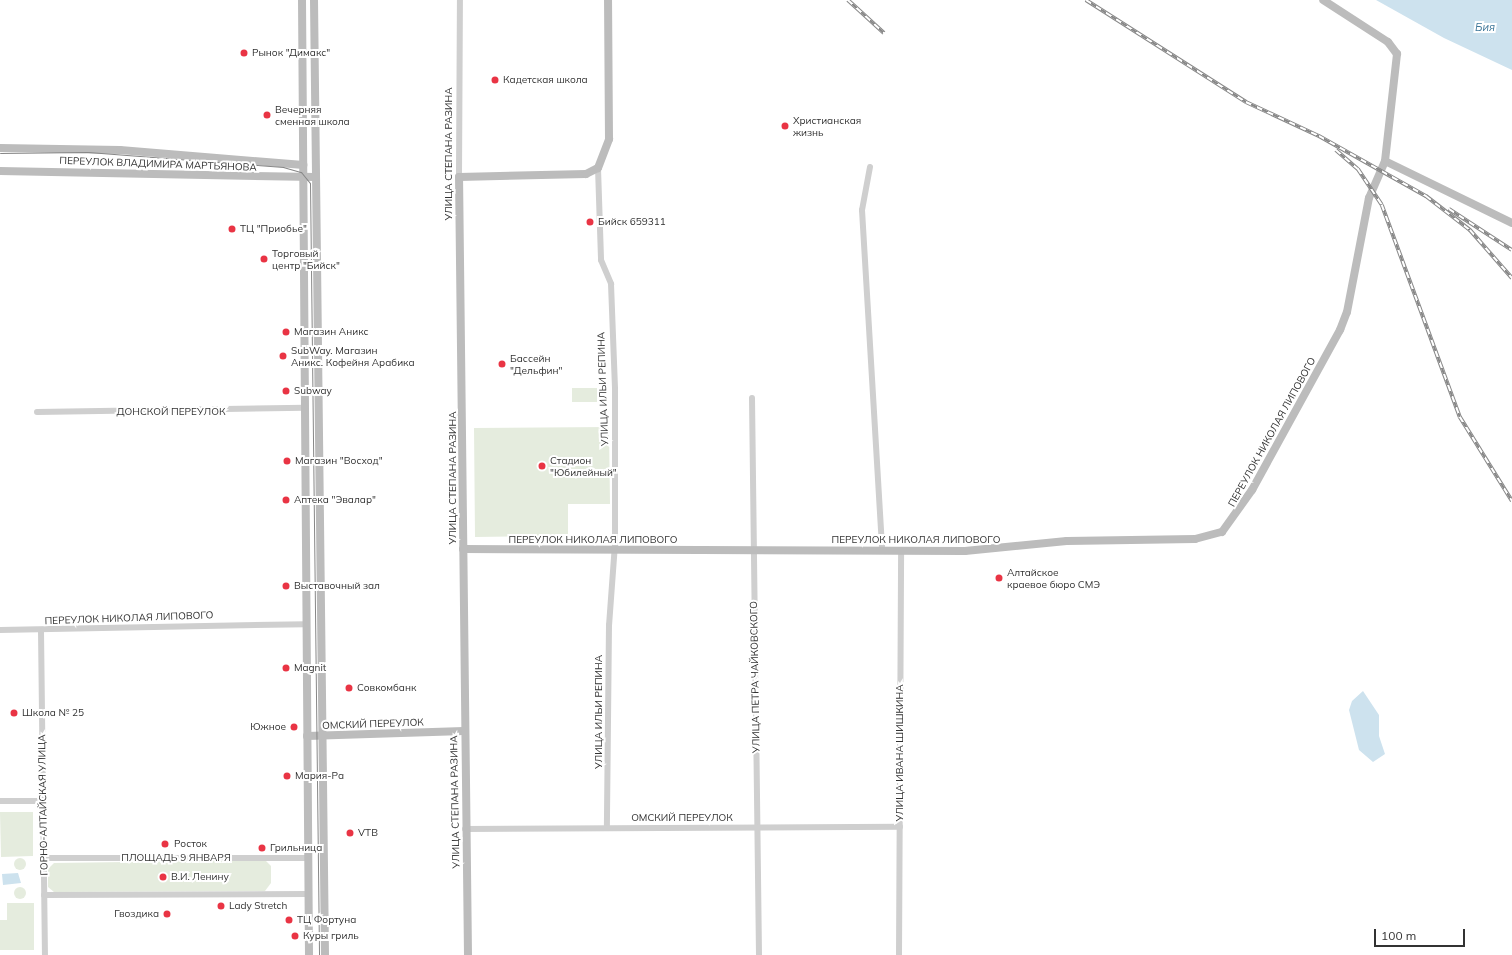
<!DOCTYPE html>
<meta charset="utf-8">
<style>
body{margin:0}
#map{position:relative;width:1512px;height:955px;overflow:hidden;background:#fff;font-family:Mulish,sans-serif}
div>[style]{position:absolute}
.green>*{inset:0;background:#e5ecde}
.round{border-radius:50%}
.water>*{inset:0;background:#cde2ee}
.street>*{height:6px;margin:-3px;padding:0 3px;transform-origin:3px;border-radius:3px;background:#cfcfcf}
.secondary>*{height:8px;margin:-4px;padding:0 4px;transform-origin:4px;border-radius:4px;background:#bcbcbc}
.tram>*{height:1px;margin:-0.5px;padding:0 0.5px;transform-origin:0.5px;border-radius:0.5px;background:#878787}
.rail>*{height:3.5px;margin-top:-1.75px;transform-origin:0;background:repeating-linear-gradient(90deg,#fff 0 6px,#878787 0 12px);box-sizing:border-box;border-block:1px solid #878787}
.dots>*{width:11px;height:11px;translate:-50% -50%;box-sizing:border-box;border:2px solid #fff;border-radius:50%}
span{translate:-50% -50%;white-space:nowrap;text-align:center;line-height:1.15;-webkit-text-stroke:4px #fff;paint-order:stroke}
.poi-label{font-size:10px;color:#323232}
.left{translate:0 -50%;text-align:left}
.right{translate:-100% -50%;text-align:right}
.street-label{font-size:10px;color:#323232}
.water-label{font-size:11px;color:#3d7698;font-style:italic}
.scale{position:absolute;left:1374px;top:929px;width:91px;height:18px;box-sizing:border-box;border:2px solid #323232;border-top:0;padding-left:5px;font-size:12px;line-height:14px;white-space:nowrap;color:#323232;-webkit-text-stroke:3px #fff;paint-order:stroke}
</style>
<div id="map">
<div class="green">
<div style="clip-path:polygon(572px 388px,597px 388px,597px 402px,572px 402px)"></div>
<div style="clip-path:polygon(609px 427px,610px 504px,568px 504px,568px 536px,475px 537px,474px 428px)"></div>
<div style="clip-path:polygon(0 812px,33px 812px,33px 856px,1px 857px)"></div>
<div class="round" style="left:14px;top:858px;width:12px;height:12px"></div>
<div style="clip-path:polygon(265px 860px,271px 866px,271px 883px,265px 891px,54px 892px,48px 887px,48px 869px,54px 863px)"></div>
<div class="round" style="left:14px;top:887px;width:12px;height:12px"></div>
<div style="clip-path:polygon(7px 903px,34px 903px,34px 950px,0 950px,0 920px,7px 920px)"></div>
</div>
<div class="water">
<div style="clip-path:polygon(1376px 0,1512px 0,1512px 70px,1444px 38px)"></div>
<div style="clip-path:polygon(1363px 691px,1379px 715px,1379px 736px,1385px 754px,1373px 762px,1359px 750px,1349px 710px,1352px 701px)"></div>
<div style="clip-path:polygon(18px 873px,21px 883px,3px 885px,2px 874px)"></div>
</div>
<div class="street">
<div style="left:870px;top:167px;width:44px;rotate:100.5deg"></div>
<div style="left:862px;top:210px;width:341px;rotate:86.6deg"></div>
<div style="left:598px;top:168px;width:92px;rotate:88.1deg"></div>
<div style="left:601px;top:260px;width:26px;rotate:67deg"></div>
<div style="left:611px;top:284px;width:105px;rotate:87.8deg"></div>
<div style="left:615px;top:389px;width:155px;rotate:90deg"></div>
<div style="left:615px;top:544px;width:81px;rotate:94.2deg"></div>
<div style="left:609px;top:625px;width:203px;rotate:90.6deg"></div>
<div style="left:459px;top:177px;width:177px;rotate:-89.7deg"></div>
<div style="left:752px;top:398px;width:557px;rotate:89.28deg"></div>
<div style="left:37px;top:412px;width:268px;rotate:-0.9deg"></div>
<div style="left:0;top:630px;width:306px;rotate:-1.1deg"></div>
<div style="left:41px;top:631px;width:324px;rotate:89.3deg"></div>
<div style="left:0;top:801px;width:43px"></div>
<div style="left:465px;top:829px;width:435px;rotate:-0.3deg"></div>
<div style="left:43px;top:858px;width:265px"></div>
<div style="left:44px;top:895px;width:264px;rotate:-0.2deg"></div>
<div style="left:899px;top:955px;width:405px;rotate:-89.7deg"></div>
</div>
<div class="secondary">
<div style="left:302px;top:0;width:955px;rotate:89.58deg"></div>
<div style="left:314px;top:0;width:955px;rotate:89.34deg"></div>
<div style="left:0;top:148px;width:120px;rotate:1deg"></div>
<div style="left:120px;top:150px;width:184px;rotate:4.7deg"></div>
<div style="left:1385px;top:161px;width:141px;rotate:26deg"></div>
<div style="left:0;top:171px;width:315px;rotate:1.1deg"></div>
<div style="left:463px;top:549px;width:502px;rotate:0.23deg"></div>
<div style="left:965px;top:551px;width:102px;rotate:-5.6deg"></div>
<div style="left:1067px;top:541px;width:128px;rotate:-0.9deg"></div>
<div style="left:1195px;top:539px;width:28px;rotate:-15deg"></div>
<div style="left:1222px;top:532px;width:52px;rotate:-54.5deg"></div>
<div style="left:1252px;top:490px;width:183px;rotate:-61.2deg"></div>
<div style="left:1340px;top:330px;width:19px;rotate:-69deg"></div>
<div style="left:1347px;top:312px;width:116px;rotate:-79.1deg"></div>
<div style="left:1369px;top:198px;width:40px;rotate:-66.6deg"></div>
<div style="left:1385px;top:161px;width:108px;rotate:-83.6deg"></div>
<div style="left:1397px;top:54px;width:15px;rotate:-127deg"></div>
<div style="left:1388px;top:42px;width:77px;rotate:-147.1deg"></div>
<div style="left:307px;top:736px;width:157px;rotate:-1.8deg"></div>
<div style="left:468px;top:955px;width:778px;rotate:-90.66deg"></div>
<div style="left:459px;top:177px;width:127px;rotate:-1.4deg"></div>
<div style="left:586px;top:174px;width:13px;rotate:-27deg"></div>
<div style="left:598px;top:168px;width:31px;rotate:-69deg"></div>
<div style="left:609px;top:139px;width:139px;rotate:-90.4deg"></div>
</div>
<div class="tram">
<div style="left:0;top:153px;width:88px;rotate:-0.7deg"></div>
<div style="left:88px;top:152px;width:196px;rotate:4.4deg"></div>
<div style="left:283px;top:167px;width:19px;rotate:16deg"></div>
<div style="left:301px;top:172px;width:14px;rotate:51deg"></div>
<div style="left:310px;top:183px;width:772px;rotate:89.33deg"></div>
</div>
<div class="rail">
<div style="left:848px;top:0;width:49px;rotate:42.5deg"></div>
<div style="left:1086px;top:0;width:190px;rotate:32.5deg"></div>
<div style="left:1246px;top:102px;width:81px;rotate:25deg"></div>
<div style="left:1319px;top:136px;width:123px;rotate:29.3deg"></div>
<div style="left:1426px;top:196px;width:56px;rotate:37.7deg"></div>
<div style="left:1470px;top:230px;width:64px;rotate:48.8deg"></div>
<div style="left:1336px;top:150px;width:29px;rotate:41deg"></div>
<div style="left:1358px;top:169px;width:43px;rotate:56.3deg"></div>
<div style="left:1382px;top:205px;width:226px;rotate:69.8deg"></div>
<div style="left:1460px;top:417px;width:99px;rotate:58.2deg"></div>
<div style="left:1449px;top:209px;width:75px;rotate:33.1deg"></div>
</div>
<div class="dots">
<div style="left:244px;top:53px;background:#e93444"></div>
<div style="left:495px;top:80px;background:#e93444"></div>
<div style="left:267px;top:115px;background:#e93444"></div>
<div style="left:785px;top:126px;background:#e93444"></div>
<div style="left:590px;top:222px;background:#e93444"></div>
<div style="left:232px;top:229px;background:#e93444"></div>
<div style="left:264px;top:259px;background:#e93444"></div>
<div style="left:286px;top:332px;background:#e93444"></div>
<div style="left:283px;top:356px;background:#e93444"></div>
<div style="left:502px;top:364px;background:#e93444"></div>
<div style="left:286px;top:391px;background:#e93444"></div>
<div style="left:287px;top:461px;background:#e93444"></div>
<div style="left:542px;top:466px;background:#e93444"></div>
<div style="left:286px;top:500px;background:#e93444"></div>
<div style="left:999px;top:578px;background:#e93444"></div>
<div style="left:286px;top:586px;background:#e93444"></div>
<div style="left:286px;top:668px;background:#e93444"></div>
<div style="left:349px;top:688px;background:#e93444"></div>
<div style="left:14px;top:713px;background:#e93444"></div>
<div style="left:294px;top:727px;background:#e93444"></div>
<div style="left:287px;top:776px;background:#e93444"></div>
<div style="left:350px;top:833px;background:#e93444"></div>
<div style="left:165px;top:844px;background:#e93444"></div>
<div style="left:262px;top:848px;background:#e93444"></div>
<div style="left:163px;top:877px;background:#e93444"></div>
<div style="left:221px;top:906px;background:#e93444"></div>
<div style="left:167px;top:914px;background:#e93444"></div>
<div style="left:289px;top:920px;background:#e93444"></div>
<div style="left:295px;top:936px;background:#e93444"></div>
</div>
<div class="poi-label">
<span class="left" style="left:252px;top:53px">Рынок "Димакс"</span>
<span class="left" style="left:503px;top:80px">Кадетская школа</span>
<span class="left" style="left:275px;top:115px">Вечерняя<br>сменная школа</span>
<span class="left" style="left:793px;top:126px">Христианская<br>жизнь</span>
<span class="left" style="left:598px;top:222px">Бийск 659311</span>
<span class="left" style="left:240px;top:229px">ТЦ "Приобье"</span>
<span class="left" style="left:272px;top:259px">Торговый<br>центр "Бийск"</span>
<span class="left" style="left:294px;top:332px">Магазин Аникс</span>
<span class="left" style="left:291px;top:356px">SubWay. Магазин<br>Аникс. Кофейня Арабика</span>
<span class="left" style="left:510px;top:364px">Бассейн<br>"Дельфин"</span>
<span class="left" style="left:294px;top:391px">Subway</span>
<span class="left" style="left:550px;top:466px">Стадион<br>"Юбилейный"</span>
<span class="left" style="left:295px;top:461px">Магазин "Восход"</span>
<span class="left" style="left:294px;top:500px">Аптека "Эвалар"</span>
<span class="left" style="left:1007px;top:578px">Алтайское<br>краевое бюро СМЭ</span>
<span class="left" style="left:294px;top:586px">Выставочный зал</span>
<span class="left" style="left:294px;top:668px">Magnit</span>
<span class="left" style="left:357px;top:688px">Совкомбанк</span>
<span class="left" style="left:22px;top:713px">Школа № 25</span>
<span class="right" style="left:286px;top:727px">Южное</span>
<span class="left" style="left:295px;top:776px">Мария-Ра</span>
<span class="left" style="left:358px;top:833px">VTB</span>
<span class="left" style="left:174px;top:844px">Росток</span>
<span class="left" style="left:270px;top:848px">Грильница</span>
<span class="left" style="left:171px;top:877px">В.И. Ленину</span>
<span class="left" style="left:229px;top:906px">Lady Stretch</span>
<span class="right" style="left:159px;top:914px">Гвоздика</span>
<span class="left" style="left:297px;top:920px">ТЦ Фортуна</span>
<span class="left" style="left:303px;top:936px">Куры гриль</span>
</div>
<div class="street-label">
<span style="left:449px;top:154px;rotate:-90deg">УЛИЦА СТЕПАНА РАЗИНА</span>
<span style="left:158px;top:164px;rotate:2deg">ПЕРЕУЛОК ВЛАДИМИРА МАРТЬЯНОВА</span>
<span style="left:603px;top:389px;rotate:-92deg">УЛИЦА ИЛЬИ РЕПИНА</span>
<span style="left:171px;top:412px">ДОНСКОЙ ПЕРЕУЛОК</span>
<span style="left:1272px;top:432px;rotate:-61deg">ПЕРЕУЛОК НИКОЛАЯ ЛИПОВОГО</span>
<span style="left:453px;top:478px;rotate:-90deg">УЛИЦА СТЕПАНА РАЗИНА</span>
<span style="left:593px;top:540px">ПЕРЕУЛОК НИКОЛАЯ ЛИПОВОГО</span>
<span style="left:916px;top:540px">ПЕРЕУЛОК НИКОЛАЯ ЛИПОВОГО</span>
<span style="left:129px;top:618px;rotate:-2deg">ПЕРЕУЛОК НИКОЛАЯ ЛИПОВОГО</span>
<span style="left:755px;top:677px;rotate:-91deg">УЛИЦА ПЕТРА ЧАЙКОВСКОГО</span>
<span style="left:599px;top:712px;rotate:-90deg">УЛИЦА ИЛЬИ РЕПИНА</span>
<span style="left:373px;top:724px;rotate:-2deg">ОМСКИЙ ПЕРЕУЛОК</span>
<span style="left:900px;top:753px;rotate:-90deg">УЛИЦА ИВАНА ШИШКИНА</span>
<span style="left:455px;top:802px;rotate:-91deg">УЛИЦА СТЕПАНА РАЗИНА</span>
<span style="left:43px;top:805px;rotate:-91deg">ГОРНО-АЛТАЙСКАЯ УЛИЦА</span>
<span style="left:682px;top:818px">ОМСКИЙ ПЕРЕУЛОК</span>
<span style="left:176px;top:858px">ПЛОЩАДЬ 9 ЯНВАРЯ</span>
</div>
<div class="water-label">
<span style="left:1485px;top:27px">Бия</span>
</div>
<div class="scale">100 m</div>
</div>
